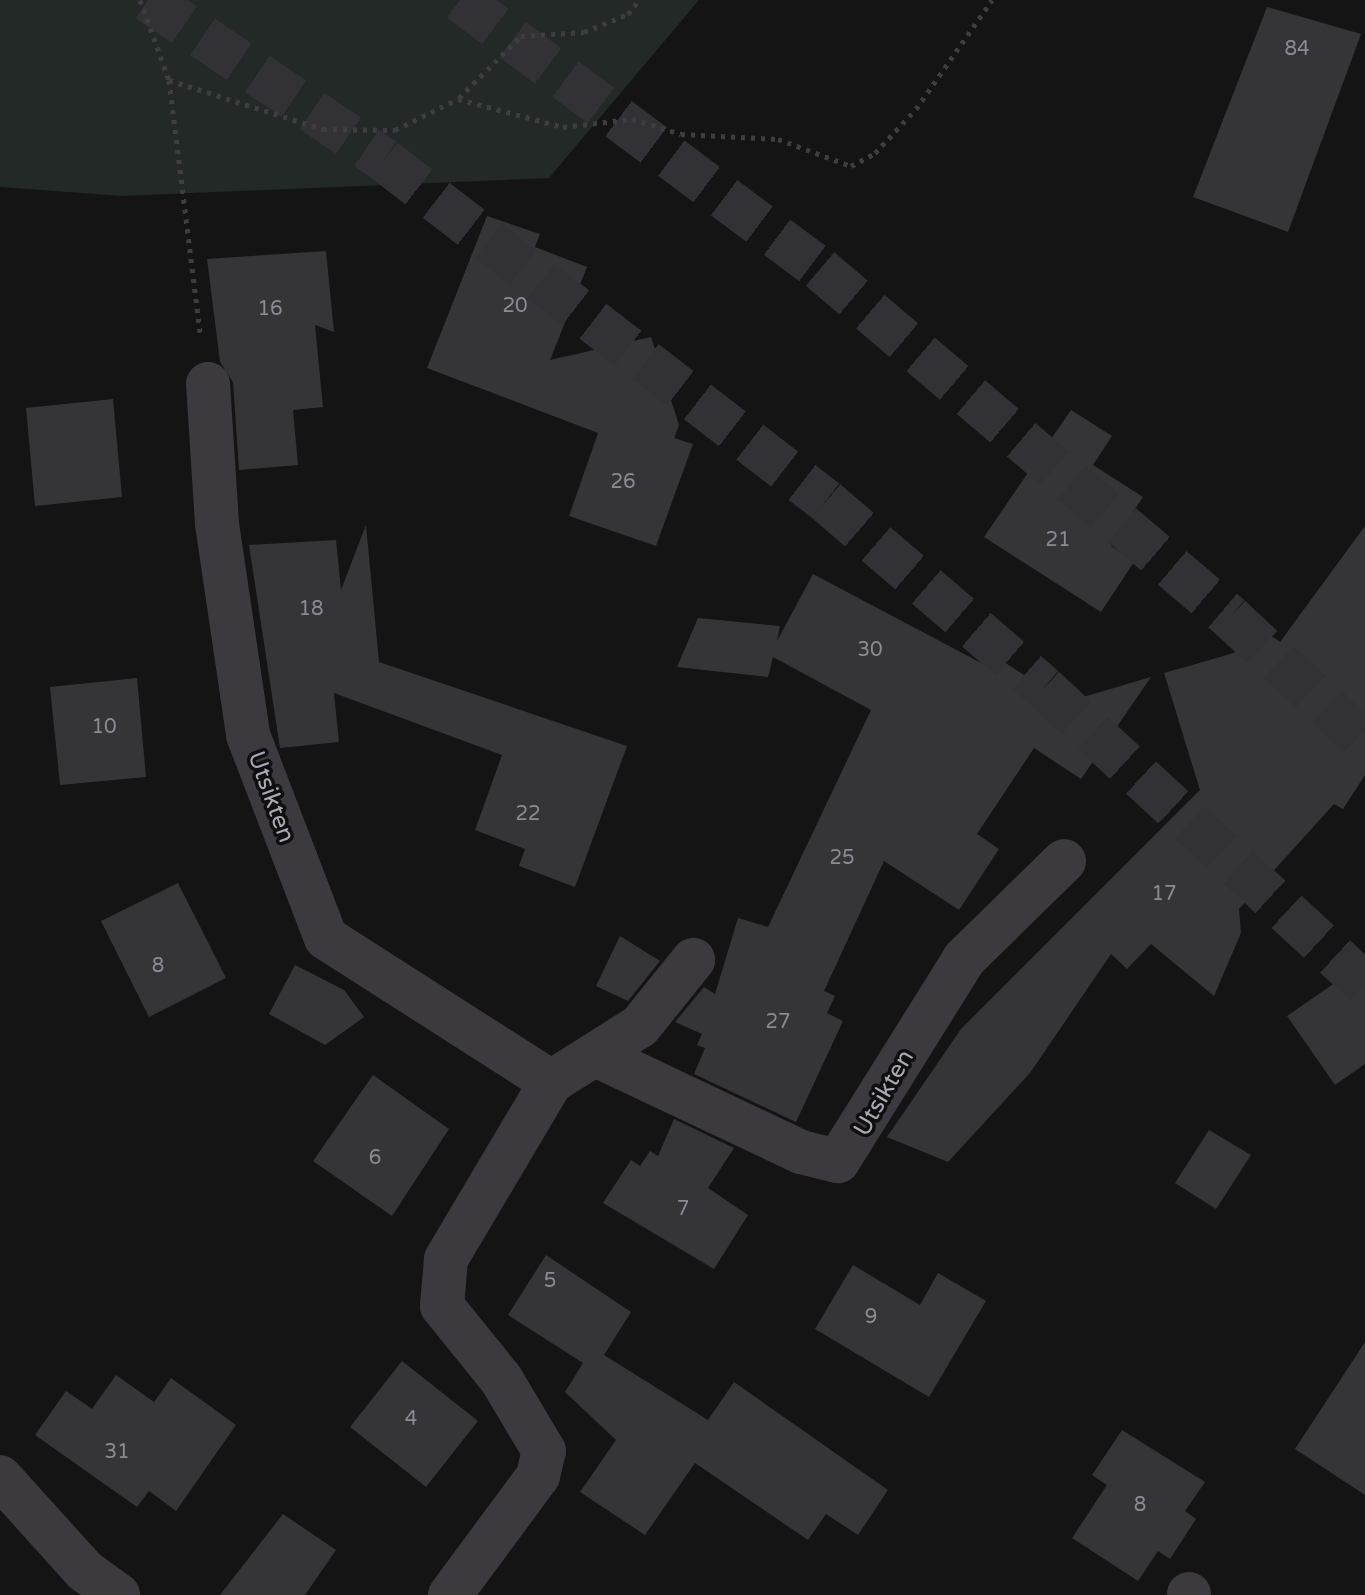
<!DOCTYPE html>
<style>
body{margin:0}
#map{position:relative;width:1365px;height:1595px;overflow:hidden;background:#141415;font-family:"Varela Round",sans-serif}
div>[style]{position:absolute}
.green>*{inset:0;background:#222927}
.building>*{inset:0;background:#353437}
.motorway-tunnel>*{height:44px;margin-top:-22px;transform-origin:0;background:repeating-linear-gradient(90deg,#323135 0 44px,transparent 0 66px)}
.path>*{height:5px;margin-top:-2.5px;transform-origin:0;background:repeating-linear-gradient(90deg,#3f3d42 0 4px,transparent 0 10px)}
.minor>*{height:44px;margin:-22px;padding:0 22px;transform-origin:22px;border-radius:22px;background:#3c3a3e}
span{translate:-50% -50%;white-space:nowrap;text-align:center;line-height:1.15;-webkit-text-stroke:7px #0f0f10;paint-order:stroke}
.number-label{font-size:20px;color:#8e8a95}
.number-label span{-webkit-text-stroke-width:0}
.street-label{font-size:24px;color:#aba7b4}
</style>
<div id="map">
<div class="green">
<div style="clip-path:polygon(0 0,699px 0,549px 178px,122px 196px,0 187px)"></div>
</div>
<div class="building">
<div style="clip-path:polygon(1267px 7px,1361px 34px,1288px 232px,1193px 197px)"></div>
<div style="clip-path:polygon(487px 216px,540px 234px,535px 247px,587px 267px,550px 360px,651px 337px,679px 425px,674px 438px,693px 444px,656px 546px,569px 516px,598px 433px,427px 368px)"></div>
<div style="clip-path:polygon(326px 251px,334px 332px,315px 325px,323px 407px,293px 410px,298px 465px,239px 470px,233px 382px,220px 362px,207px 259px)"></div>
<div style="clip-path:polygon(113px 399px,122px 497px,35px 506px,26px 408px)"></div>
<div style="clip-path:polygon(1071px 410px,1112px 436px,1093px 465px,1143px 497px,1111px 546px,1134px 562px,1101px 612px,984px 537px)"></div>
<div style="clip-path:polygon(366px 525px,379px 662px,627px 746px,575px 887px,519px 866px,525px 849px,475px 830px,502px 755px,334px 693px,339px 742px,280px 748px,249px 545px,336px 540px,341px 590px)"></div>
<div style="clip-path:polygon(1365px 526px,1365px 775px,1343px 809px,1334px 804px,1239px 909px,1241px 933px,1214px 996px,1151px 944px,1127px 969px,1111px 954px,1030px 1073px,948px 1162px,887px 1137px,961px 1029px,1200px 790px,1164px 673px,1234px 653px,1253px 623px,1280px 642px)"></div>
<div style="clip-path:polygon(813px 574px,983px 664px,990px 653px,1049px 691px,1036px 711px,1151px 677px,1081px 779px,1034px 748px,977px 834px,999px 849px,959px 910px,884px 861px,824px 991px,835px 996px,827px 1013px,843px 1021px,796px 1122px,694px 1074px,705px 1048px,697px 1045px,702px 1034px,675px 1022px,704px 987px,715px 994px,738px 918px,768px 927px,871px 710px,773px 657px,768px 677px,677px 667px,698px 618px,780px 626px,777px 641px)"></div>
<div style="clip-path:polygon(137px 678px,146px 777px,60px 785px,50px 687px)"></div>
<div style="clip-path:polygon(178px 883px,226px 978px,149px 1017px,101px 921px)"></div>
<div style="clip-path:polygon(620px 936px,660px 961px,628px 1001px,596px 986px)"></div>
<div style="clip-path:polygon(1365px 962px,1365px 1064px,1335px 1085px,1287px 1016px)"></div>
<div style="clip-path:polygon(295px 965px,344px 990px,364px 1017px,325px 1045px,269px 1014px)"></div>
<div style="clip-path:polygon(373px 1075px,449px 1129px,392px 1216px,313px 1161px)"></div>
<div style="clip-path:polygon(674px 1119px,734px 1148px,708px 1188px,748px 1215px,714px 1269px,603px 1203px,631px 1160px,640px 1166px,650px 1151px,658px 1156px)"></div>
<div style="clip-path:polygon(1209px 1130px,1251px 1155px,1216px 1209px,1175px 1183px)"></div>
<div style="clip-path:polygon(546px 1255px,631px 1312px,604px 1355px,708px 1420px,734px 1382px,888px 1490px,858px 1535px,826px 1514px,808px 1540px,695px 1463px,645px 1535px,580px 1492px,616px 1440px,565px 1392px,583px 1363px,508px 1315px)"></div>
<div style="clip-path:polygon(853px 1265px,920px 1305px,938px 1273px,986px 1301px,929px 1397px,815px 1329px)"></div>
<div style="clip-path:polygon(1365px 1342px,1365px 1495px,1295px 1449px)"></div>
<div style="clip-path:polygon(402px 1361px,478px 1421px,426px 1487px,350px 1427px)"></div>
<div style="clip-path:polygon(116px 1375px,154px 1402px,171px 1378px,236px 1425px,176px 1511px,149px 1491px,137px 1507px,35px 1435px,66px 1391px,92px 1409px)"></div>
<div style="clip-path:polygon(1122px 1430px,1205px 1482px,1185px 1511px,1196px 1519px,1170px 1559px,1158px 1551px,1138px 1581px,1072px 1538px,1107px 1485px,1092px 1475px)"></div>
<div style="clip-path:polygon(283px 1514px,336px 1550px,305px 1595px,220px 1595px)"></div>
</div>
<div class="motorway-tunnel">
<div style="left:148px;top:0;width:285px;rotate:34.1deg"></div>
<div style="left:384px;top:160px;width:558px;rotate:37.65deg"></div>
<div style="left:826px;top:501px;width:287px;rotate:40.6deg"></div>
<div style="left:1044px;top:688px;width:437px;rotate:42.7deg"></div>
<div style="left:460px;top:0;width:449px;rotate:36.8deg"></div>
<div style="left:820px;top:269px;width:538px;rotate:40.32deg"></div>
<div style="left:1230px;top:617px;width:184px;rotate:42.8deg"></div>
</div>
<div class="path">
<div style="left:140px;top:0;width:85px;rotate:70.1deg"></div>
<div style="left:169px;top:80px;width:162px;rotate:17.7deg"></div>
<div style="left:323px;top:129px;width:72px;rotate:0.8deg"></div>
<div style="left:395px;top:130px;width:70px;rotate:-26.2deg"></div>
<div style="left:458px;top:99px;width:109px;rotate:14.9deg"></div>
<div style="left:563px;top:127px;width:69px;rotate:-6.6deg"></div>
<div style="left:632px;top:119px;width:51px;rotate:17deg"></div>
<div style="left:681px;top:134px;width:97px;rotate:3deg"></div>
<div style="left:778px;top:139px;width:78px;rotate:20.3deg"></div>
<div style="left:851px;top:166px;width:27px;rotate:-28deg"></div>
<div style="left:875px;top:153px;width:60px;rotate:-47deg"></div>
<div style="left:916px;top:109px;width:133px;rotate:-55.1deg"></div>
<div style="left:169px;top:80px;width:255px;rotate:83deg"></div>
<div style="left:459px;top:98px;width:88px;rotate:-45deg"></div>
<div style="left:521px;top:36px;width:63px;rotate:-3.6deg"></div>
<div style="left:584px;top:32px;width:48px;rotate:-22.2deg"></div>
<div style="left:628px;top:14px;width:18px;rotate:-52deg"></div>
</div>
<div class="minor">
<div style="left:208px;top:384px;width:140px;rotate:86.3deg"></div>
<div style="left:217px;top:524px;width:213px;rotate:81.6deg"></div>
<div style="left:248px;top:735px;width:217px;rotate:69deg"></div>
<div style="left:326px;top:938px;width:267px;rotate:32.6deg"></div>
<div style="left:600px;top:1057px;width:222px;rotate:25.3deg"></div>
<div style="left:801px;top:1152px;width:38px;rotate:14deg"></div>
<div style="left:838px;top:1161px;width:238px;rotate:-58deg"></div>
<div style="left:964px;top:959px;width:140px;rotate:-44.4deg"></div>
<div style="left:0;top:1477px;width:127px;rotate:47.9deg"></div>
<div style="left:85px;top:1571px;width:41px;rotate:36deg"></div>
<div style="left:1189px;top:1594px;width:1px;rotate:90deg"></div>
<div style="left:450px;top:1595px;width:148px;rotate:-53.5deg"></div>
<div style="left:538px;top:1476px;width:26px;rotate:-77deg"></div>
<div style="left:544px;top:1451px;width:84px;rotate:-120.8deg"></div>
<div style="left:501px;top:1379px;width:94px;rotate:-128.9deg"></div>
<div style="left:442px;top:1306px;width:47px;rotate:-85.1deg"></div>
<div style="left:446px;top:1259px;width:206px;rotate:-59.3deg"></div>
<div style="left:551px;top:1082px;width:105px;rotate:-32.2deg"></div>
<div style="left:640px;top:1026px;width:85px;rotate:-51.2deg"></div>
</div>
<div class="number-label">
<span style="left:1297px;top:49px">84</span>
<span style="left:515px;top:306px">20</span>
<span style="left:270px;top:309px">16</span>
<span style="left:623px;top:482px">26</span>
<span style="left:1058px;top:540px">21</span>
<span style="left:311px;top:609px">18</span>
<span style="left:870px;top:650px">30</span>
<span style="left:104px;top:727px">10</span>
<span style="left:528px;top:814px">22</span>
<span style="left:842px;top:858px">25</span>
<span style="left:1164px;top:894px">17</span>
<span style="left:158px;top:966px">8</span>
<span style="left:778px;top:1022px">27</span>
<span style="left:375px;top:1158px">6</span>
<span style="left:683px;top:1209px">7</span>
<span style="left:550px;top:1281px">5</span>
<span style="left:871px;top:1317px">9</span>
<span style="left:411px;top:1419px">4</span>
<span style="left:117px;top:1452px">31</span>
<span style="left:1140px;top:1505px">8</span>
</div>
<div class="street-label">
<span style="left:271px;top:797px;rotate:70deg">Utsikten</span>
<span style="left:884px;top:1093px;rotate:-60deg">Utsikten</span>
</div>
</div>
